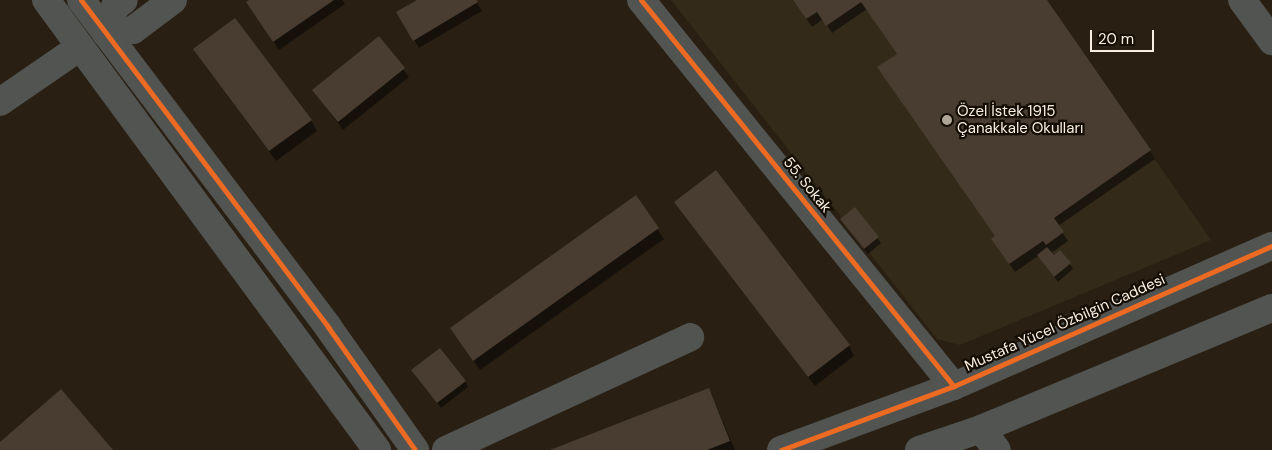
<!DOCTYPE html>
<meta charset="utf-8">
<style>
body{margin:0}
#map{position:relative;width:1272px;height:450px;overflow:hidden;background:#292013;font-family:"DM Sans",sans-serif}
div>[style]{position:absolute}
.education>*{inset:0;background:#332a1a}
.shadow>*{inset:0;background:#0007}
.building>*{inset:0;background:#483d30}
.minor>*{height:28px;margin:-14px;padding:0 14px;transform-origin:14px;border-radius:14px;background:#525452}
.cycleway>*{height:5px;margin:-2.5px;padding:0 2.5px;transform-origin:2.5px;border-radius:2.5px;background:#ed6a23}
.dots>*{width:14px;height:14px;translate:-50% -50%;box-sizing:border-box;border:2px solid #140d04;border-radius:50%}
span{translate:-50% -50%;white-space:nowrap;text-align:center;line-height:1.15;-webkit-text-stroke:4.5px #140d04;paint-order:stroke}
.poi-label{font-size:15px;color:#f9eee0}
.left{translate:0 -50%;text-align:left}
.street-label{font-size:15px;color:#f9eee0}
.scale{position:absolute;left:1090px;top:30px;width:64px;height:22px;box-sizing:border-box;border:2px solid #f9eee0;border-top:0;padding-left:6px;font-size:15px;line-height:18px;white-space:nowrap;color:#f9eee0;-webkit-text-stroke:4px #140d04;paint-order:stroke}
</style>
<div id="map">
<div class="education">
<div style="clip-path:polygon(671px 0,1044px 0,1211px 240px,960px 345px,937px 339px)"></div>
</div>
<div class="shadow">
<div style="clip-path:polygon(251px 0,342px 0,345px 4px,279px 50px,247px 3px)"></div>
<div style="clip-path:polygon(419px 0,475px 0,482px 11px,419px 48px,398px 12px)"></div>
<div style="clip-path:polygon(793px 0,1045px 0,1155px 159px,1058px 226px,1068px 241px,1051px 253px,1070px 264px,1073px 269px,1058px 282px,1038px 256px,1015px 272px,998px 248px,996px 237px,898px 55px,867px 9px,832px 33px,823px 19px,812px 27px)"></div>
<div style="clip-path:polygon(379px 38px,409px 77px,343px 130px,314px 90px)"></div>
<div style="clip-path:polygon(195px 50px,311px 120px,317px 131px,276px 161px)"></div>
<div style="clip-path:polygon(635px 197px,664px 239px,480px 370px,451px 329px)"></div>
<div style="clip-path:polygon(676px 203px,849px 346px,854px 356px,815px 386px)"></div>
<div style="clip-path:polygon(855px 209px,881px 243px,868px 254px,845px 225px)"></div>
<div style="clip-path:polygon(416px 376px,465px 381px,468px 387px,441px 408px)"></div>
<div style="clip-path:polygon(709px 389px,735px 450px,553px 450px)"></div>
</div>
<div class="building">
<div style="clip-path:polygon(249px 0,334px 0,273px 42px,246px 2px)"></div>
<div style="clip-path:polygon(417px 0,477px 0,478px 2px,413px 41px,396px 12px)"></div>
<div style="clip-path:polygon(793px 0,1047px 0,1151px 150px,1054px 218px,1064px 232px,1046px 245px,1043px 241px,1009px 264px,991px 239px,995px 236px,877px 67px,897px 54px,861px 2px,826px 26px,817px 12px,806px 19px)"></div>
<div style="clip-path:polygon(235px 18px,312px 120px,269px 151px,193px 49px)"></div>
<div style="clip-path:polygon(379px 36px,405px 68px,338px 122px,312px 90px)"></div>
<div style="clip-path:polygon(716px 170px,850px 345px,808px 377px,674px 202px)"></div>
<div style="clip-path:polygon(636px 195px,659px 228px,473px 361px,450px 328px)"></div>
<div style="clip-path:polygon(855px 207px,879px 237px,864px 249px,840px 219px)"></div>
<div style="clip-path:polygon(1047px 247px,1054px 255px,1060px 250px,1071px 263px,1054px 277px,1037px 255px)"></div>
<div style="clip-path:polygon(440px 348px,466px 381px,437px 403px,411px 370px)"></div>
<div style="clip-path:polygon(709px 388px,730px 441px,707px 450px,550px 450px)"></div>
<div style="clip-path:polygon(61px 389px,113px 450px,0 450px,0 442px)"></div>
</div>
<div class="minor">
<div style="left:46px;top:0;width:559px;rotate:53.66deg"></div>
<div style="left:81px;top:0;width:410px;rotate:52.9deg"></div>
<div style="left:328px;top:327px;width:151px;rotate:54.7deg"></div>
<div style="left:641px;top:0;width:497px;rotate:51deg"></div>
<div style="left:1242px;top:0;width:51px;rotate:53.8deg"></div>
<div style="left:106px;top:33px;width:27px;rotate:-6deg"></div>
<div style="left:133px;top:30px;width:50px;rotate:-36.9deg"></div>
<div style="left:106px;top:33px;width:28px;rotate:-71deg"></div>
<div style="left:115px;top:7px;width:11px;rotate:-38deg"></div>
<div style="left:0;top:102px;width:97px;rotate:-34.5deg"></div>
<div style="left:981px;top:429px;width:26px;rotate:53deg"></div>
<div style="left:446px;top:450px;width:269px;rotate:-24.8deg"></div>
<div style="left:781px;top:450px;width:184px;rotate:-20.3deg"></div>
<div style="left:954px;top:386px;width:347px;rotate:-23.8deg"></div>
<div style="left:919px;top:450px;width:65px;rotate:-18.7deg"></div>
<div style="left:981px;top:429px;width:315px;rotate:-22.6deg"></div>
</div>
<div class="cycleway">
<div style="left:81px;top:0;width:410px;rotate:52.9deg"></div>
<div style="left:328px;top:327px;width:151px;rotate:54.7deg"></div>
<div style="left:641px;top:0;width:497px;rotate:51deg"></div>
<div style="left:781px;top:450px;width:184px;rotate:-20.3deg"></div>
<div style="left:954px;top:386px;width:347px;rotate:-23.8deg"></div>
</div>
<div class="dots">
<div style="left:947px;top:120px;background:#b0a698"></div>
</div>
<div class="poi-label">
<span class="left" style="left:957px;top:120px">Özel İstek 1915<br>Çanakkale Okulları</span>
</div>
<div class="street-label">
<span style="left:807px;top:185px;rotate:51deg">55. Sokak</span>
<span style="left:1065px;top:323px;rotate:-24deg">Mustafa Yücel Özbilgin Caddesi</span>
</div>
<div class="scale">20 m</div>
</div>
